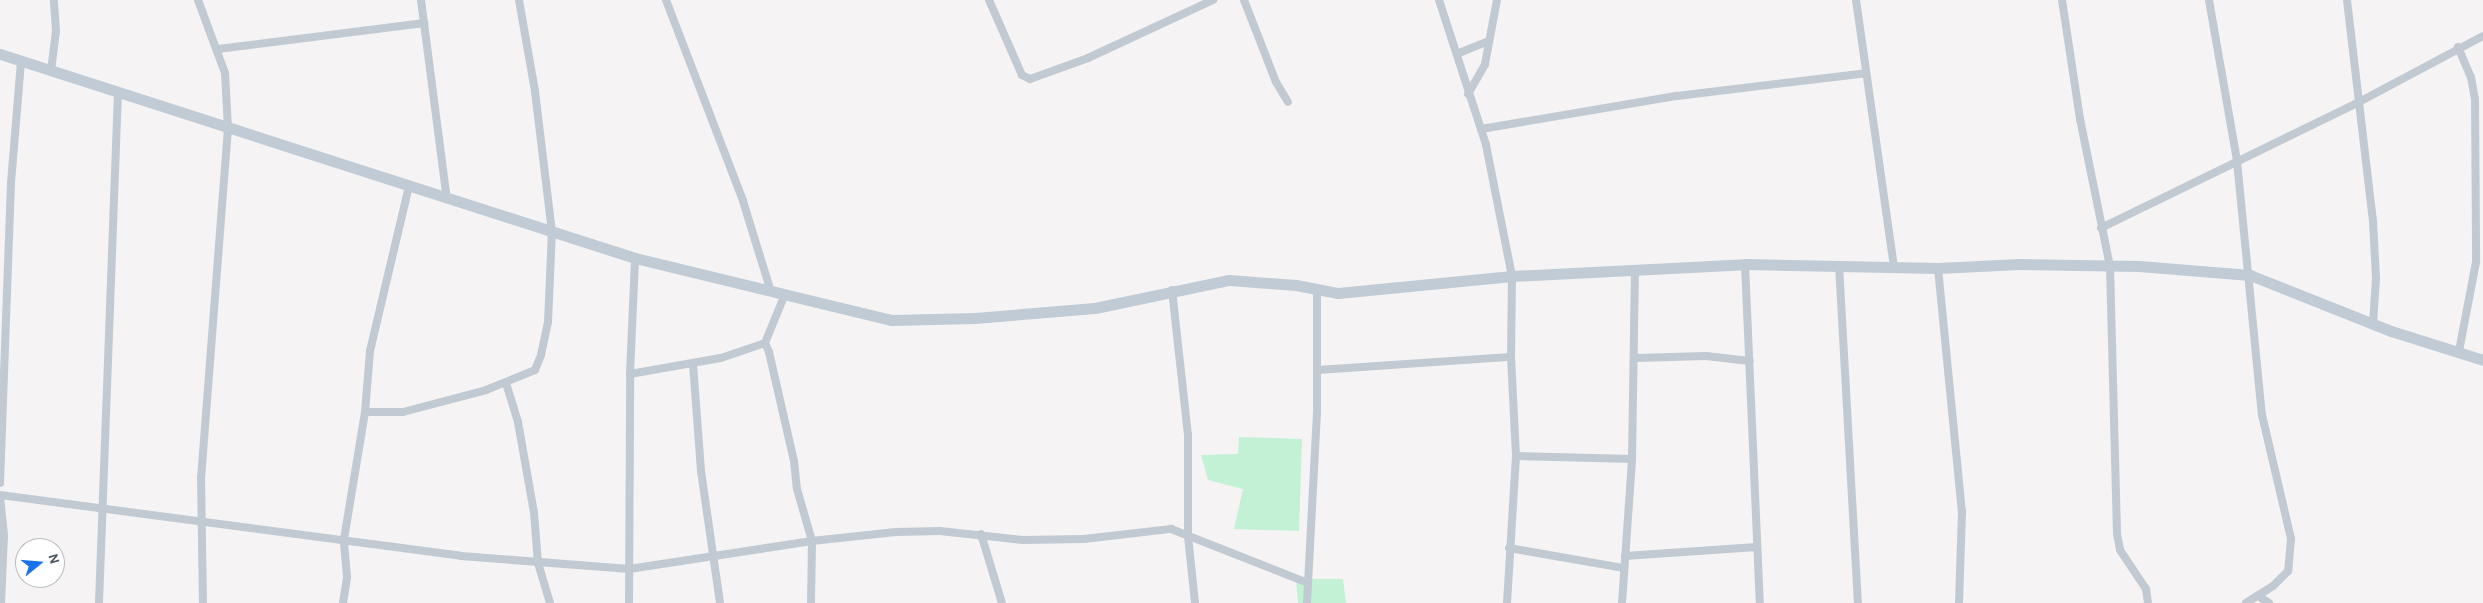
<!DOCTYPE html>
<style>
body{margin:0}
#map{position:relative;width:2483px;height:603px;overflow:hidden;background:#f5f3f3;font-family:"Alegreya Sans",sans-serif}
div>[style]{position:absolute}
.green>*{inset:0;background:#c3f1d5}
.street>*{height:8px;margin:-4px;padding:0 4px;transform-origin:4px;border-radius:4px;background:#c1cad2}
.secondary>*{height:11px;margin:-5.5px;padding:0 5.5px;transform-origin:5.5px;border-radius:5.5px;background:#c1cbd6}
span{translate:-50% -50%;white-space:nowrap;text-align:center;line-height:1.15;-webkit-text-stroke:5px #fff;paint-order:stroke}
.north{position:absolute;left:15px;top:538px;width:50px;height:50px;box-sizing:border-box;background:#fff;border:1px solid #b7bbc0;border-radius:50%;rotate:73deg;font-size:14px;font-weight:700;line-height:20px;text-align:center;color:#4a5661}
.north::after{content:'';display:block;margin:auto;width:18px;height:22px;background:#1a73e8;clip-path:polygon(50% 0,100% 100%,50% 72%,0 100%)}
</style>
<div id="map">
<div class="green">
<div style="clip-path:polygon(1239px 437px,1302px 439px,1299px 531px,1234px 529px,1243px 489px,1208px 480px,1201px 455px,1238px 454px)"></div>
<div style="clip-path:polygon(1296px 579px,1343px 579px,1346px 603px,1298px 603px)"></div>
</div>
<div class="street">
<div style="left:198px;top:0;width:78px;rotate:69.7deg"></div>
<div style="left:225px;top:73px;width:55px;rotate:86.9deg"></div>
<div style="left:228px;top:128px;width:350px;rotate:94.4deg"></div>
<div style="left:201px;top:477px;width:126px;rotate:89.1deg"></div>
<div style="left:421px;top:0;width:201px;rotate:82.6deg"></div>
<div style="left:666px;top:0;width:215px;rotate:69deg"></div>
<div style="left:743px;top:201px;width:95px;rotate:72.9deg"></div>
<div style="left:989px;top:0;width:82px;rotate:66.3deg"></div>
<div style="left:1022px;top:75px;width:9px;rotate:27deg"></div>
<div style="left:1030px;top:79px;width:62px;rotate:-19.9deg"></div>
<div style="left:1088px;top:58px;width:138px;rotate:-24.9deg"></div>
<div style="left:1244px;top:0;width:88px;rotate:68.7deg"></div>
<div style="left:1276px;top:82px;width:23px;rotate:59deg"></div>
<div style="left:1439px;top:0;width:152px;rotate:72deg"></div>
<div style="left:1486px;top:145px;width:134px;rotate:78.8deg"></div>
<div style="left:1512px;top:276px;width:81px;rotate:90.7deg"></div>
<div style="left:1511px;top:357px;width:99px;rotate:87.1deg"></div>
<div style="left:1516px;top:456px;width:147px;rotate:93.5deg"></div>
<div style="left:1856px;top:0;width:270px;rotate:81.9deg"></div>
<div style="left:2062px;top:0;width:120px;rotate:81.4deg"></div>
<div style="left:2080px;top:119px;width:150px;rotate:78.5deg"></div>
<div style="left:2110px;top:266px;width:268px;rotate:88.5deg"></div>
<div style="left:2117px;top:534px;width:16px;rotate:79deg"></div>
<div style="left:2120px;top:550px;width:47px;rotate:56.3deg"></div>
<div style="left:2146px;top:589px;width:14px;rotate:82deg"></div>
<div style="left:2209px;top:0;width:163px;rotate:80.1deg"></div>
<div style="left:2237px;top:161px;width:255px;rotate:84.4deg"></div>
<div style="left:2262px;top:415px;width:127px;rotate:76.8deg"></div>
<div style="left:2291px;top:539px;width:32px;rotate:95deg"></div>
<div style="left:2288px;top:571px;width:21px;rotate:135deg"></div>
<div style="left:2273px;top:586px;width:32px;rotate:148deg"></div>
<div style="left:2347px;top:0;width:224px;rotate:83.3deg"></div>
<div style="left:2373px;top:222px;width:56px;rotate:86.9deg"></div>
<div style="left:2376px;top:278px;width:46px;rotate:93.7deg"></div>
<div style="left:2458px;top:47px;width:33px;rotate:67deg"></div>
<div style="left:2471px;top:77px;width:22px;rotate:80deg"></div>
<div style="left:2475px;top:99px;width:163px;rotate:89.6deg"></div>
<div style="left:2476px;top:262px;width:91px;rotate:100.8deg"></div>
<div style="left:218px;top:49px;width:208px;rotate:-7.2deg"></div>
<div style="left:1459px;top:53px;width:31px;rotate:-22deg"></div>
<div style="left:51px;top:71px;width:40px;rotate:-82.9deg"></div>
<div style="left:56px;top:31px;width:31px;rotate:-94deg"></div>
<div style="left:1468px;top:94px;width:34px;rotate:-60deg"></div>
<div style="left:1485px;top:64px;width:65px;rotate:-79.4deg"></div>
<div style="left:1481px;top:129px;width:199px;rotate:-9.6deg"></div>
<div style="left:1677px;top:96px;width:190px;rotate:-6.9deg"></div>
<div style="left:2101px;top:228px;width:287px;rotate:-26deg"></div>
<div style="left:2359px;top:102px;width:140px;rotate:-28deg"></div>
<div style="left:1745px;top:264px;width:339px;rotate:87.5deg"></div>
<div style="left:1839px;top:265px;width:339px;rotate:86.8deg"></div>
<div style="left:1938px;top:268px;width:245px;rotate:84.4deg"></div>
<div style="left:1962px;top:512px;width:91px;rotate:91.9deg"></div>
<div style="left:1172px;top:290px;width:146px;rotate:83.7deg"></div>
<div style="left:1188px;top:435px;width:101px;rotate:90deg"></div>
<div style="left:1188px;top:536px;width:67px;rotate:84deg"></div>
<div style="left:765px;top:343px;width:10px;rotate:66deg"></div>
<div style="left:769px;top:352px;width:112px;rotate:77.1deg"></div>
<div style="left:794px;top:461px;width:28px;rotate:84deg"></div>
<div style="left:797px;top:489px;width:54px;rotate:73.9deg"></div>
<div style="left:812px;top:541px;width:62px;rotate:90.9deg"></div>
<div style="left:1635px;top:358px;width:71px;rotate:-1.6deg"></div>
<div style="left:1706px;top:356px;width:44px;rotate:6.5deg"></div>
<div style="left:693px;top:364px;width:107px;rotate:85.7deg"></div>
<div style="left:701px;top:471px;width:133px;rotate:81.8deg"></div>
<div style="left:1318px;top:370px;width:193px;rotate:-3.9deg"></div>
<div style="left:630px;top:374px;width:92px;rotate:-10deg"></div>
<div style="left:721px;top:358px;width:46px;rotate:-18.8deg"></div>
<div style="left:765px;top:343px;width:53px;rotate:-67.8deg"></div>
<div style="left:506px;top:383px;width:41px;rotate:72.9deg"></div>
<div style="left:518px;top:422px;width:92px;rotate:80deg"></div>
<div style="left:534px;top:513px;width:50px;rotate:85.4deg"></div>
<div style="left:538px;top:563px;width:42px;rotate:73.3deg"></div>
<div style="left:365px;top:412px;width:38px"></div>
<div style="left:403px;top:412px;width:86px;rotate:-14.8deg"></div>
<div style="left:486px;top:390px;width:53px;rotate:-22.2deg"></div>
<div style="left:535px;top:370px;width:16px;rotate:-68deg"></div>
<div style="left:541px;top:355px;width:34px;rotate:-78deg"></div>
<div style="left:548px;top:322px;width:90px;rotate:-87.5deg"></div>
<div style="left:552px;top:232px;width:142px;rotate:-96.9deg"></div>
<div style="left:535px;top:91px;width:92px;rotate:-100deg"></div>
<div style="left:1516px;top:456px;width:116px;rotate:1.5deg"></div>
<div style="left:0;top:483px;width:300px;rotate:-87.9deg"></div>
<div style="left:11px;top:183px;width:121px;rotate:-85.3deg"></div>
<div style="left:0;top:495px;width:465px;rotate:7.5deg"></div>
<div style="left:461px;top:556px;width:169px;rotate:4.4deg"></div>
<div style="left:629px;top:569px;width:185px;rotate:-8.7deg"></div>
<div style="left:812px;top:541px;width:84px;rotate:-6.1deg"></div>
<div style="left:896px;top:532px;width:44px;rotate:-1.3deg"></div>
<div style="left:940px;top:531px;width:83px;rotate:6.2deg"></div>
<div style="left:1023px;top:540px;width:61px;rotate:-0.9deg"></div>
<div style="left:1084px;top:539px;width:88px;rotate:-6.6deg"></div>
<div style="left:1171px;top:529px;width:147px;rotate:21.5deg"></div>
<div style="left:0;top:497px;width:38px;rotate:84deg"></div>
<div style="left:4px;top:535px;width:68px;rotate:92.5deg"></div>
<div style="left:981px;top:534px;width:72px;rotate:73.1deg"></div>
<div style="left:1509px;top:548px;width:117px;rotate:9.9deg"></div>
<div style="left:1625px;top:556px;width:132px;rotate:-3.9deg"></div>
<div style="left:2258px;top:596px;width:13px;rotate:32deg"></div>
<div style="left:99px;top:603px;width:512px;rotate:-87.87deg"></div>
<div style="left:343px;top:603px;width:26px;rotate:-81deg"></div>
<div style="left:347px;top:577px;width:38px;rotate:-95deg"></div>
<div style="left:344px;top:539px;width:129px;rotate:-80.6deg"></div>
<div style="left:365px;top:412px;width:61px;rotate:-85.3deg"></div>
<div style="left:370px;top:351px;width:170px;rotate:-76.7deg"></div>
<div style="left:629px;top:603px;width:229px;rotate:-89.7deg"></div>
<div style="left:630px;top:374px;width:116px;rotate:-87.5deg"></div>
<div style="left:1307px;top:603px;width:190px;rotate:-87deg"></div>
<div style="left:1317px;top:413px;width:122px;rotate:-90deg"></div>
<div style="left:1622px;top:603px;width:144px;rotate:-86deg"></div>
<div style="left:1632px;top:459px;width:189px;rotate:-89.1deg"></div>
</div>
<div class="secondary">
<div style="left:0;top:54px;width:667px;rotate:17.81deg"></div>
<div style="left:635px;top:258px;width:264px;rotate:13.6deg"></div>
<div style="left:892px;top:320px;width:83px;rotate:-1.4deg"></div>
<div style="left:975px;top:318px;width:120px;rotate:-4.8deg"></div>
<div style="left:1095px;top:308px;width:137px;rotate:-11.8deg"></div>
<div style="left:1229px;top:280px;width:67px;rotate:4.3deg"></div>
<div style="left:1296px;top:285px;width:43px;rotate:10.8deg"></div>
<div style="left:1338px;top:293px;width:175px;rotate:-5.6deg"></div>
<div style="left:1512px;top:276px;width:233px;rotate:-2.9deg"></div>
<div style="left:1745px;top:264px;width:193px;rotate:1.2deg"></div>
<div style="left:1938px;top:268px;width:81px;rotate:-2.8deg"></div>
<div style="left:2019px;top:264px;width:120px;rotate:1deg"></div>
<div style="left:2139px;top:266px;width:111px;rotate:4.6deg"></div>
<div style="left:2250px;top:275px;width:152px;rotate:21.7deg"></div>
<div style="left:2391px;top:331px;width:96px;rotate:17.5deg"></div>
</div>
<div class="north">N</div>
</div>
